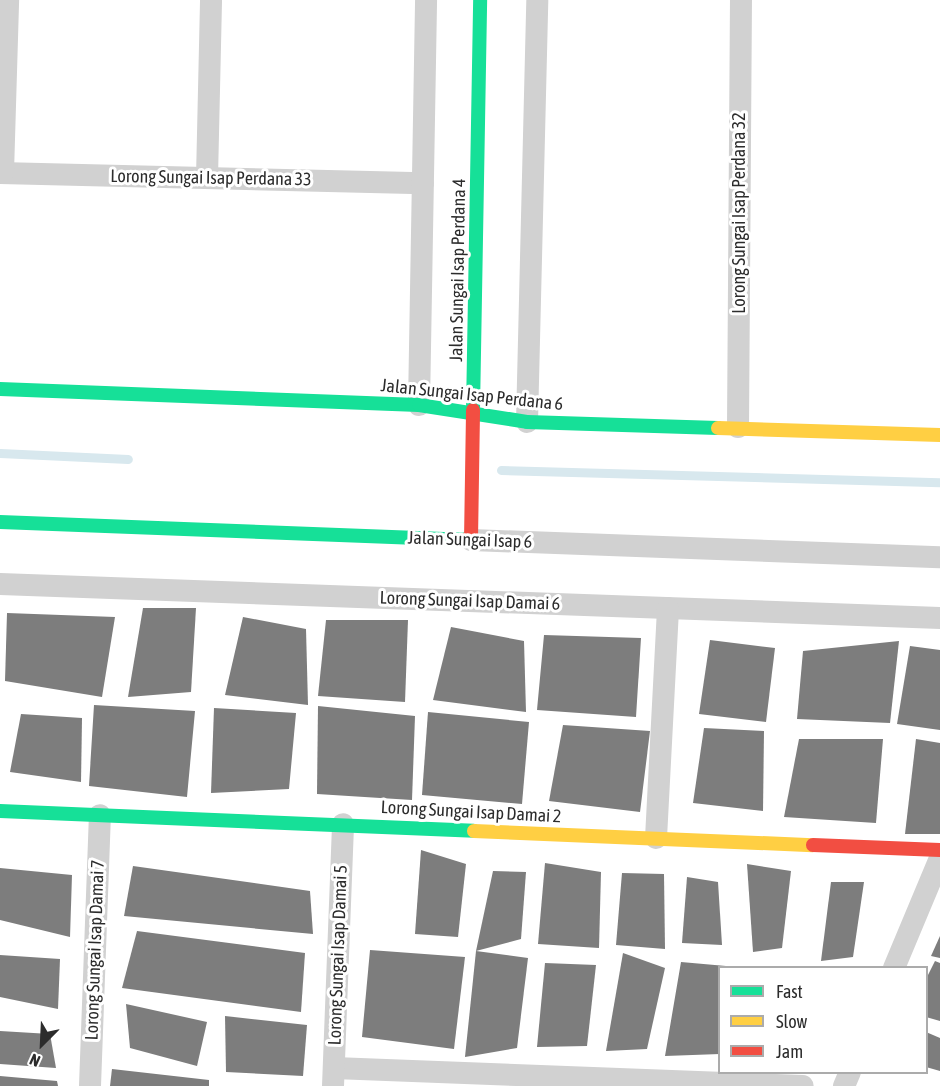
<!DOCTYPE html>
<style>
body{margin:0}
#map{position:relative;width:940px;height:1086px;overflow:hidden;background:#fff;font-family:"Asap Condensed",sans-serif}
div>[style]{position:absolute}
.stream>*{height:9px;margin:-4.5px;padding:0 4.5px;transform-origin:4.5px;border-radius:4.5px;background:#d8e8ee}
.building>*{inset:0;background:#7d7d7d}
.street>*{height:22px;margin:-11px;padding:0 11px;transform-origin:11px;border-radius:11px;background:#d1d1d1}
.fast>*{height:14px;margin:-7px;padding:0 7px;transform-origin:7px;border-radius:7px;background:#16e098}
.slow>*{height:14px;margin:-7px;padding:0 7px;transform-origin:7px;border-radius:7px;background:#ffcf43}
.jam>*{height:14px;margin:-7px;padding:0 7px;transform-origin:7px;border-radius:7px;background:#f24e42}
span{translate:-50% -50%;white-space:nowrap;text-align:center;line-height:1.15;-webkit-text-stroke:6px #fff;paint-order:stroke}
.street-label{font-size:18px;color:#2c2c2c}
.legend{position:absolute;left:718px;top:966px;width:210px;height:108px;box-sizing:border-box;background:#fff;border:2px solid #ababab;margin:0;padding:8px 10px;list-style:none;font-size:18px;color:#2c2c2c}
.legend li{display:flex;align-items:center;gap:12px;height:30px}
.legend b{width:30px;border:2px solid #ababab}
.north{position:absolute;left:12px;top:1014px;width:60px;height:60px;-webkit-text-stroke:4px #fff;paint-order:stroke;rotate:204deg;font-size:16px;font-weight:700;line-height:24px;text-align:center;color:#2c2c2c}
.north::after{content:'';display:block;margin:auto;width:21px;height:27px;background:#2c2c2c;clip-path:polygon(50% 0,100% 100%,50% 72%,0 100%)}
</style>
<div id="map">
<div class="stream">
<div style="left:0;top:453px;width:128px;rotate:2.7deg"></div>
<div style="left:501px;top:470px;width:439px;rotate:1.6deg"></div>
</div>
<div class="building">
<div style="clip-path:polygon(143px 608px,196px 608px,191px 692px,128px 697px)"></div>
<div style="clip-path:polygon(7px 613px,115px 617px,102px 697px,5px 681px)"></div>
<div style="clip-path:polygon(243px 617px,306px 629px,308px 705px,225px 695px)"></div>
<div style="clip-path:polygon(326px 620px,408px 620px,405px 702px,318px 696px)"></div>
<div style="clip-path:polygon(451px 627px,524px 641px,526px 712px,433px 700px)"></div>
<div style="clip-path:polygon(544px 635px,641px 638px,636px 717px,537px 710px)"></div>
<div style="clip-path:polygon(710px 640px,775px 648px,766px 722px,699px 714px)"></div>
<div style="clip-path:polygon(899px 641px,890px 723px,797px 719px,803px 651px)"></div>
<div style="clip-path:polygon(910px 646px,940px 650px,940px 730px,897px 724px)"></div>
<div style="clip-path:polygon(94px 705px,195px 711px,187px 797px,89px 786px)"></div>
<div style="clip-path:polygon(318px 706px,415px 716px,412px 800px,317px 794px)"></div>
<div style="clip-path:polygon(214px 708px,296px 713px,289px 789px,211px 793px)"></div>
<div style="clip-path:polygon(428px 712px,529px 722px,522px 804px,422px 795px)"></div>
<div style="clip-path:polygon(21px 714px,82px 718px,81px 782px,10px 772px)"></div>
<div style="clip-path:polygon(563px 725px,650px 731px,640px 812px,549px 801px)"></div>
<div style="clip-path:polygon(704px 728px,764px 731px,763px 811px,693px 803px)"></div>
<div style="clip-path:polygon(799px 739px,883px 739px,876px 823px,784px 817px)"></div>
<div style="clip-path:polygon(916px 739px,940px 743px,940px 834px,905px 834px)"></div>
<div style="clip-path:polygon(421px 850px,466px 864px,458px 937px,415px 934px)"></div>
<div style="clip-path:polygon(545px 863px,601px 872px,599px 948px,538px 944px)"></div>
<div style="clip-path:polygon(747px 864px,791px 871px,782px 948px,753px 952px)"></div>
<div style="clip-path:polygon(133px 866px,310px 891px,313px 934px,124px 916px)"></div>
<div style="clip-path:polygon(0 868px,72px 875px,70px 937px,0 920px)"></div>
<div style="clip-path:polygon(493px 871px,526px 872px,521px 939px,476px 951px)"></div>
<div style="clip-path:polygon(622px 873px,664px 874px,665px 949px,616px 945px)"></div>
<div style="clip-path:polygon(687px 877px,718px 882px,722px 945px,682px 943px)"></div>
<div style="clip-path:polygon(831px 882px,864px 882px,853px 957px,821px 961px)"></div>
<div style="clip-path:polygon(137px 931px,305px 953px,301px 1012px,122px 988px)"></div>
<div style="clip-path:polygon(940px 936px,940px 958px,931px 956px)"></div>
<div style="clip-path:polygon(370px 950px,465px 957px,454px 1049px,362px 1037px)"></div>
<div style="clip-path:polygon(476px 951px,528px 958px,517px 1048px,465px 1057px)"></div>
<div style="clip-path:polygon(623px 953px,665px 968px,647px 1049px,606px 1051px)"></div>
<div style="clip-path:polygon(0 955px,60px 959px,58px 1009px,0 997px)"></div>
<div style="clip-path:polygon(935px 961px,940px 963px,940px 1021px,926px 1017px,926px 979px)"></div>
<div style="clip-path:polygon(681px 962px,726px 966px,720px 968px,720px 1054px,665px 1056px)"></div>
<div style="clip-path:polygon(545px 963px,596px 965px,587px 1046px,537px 1047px)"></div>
<div style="clip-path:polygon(126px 1004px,207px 1022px,197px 1066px,130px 1048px)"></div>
<div style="clip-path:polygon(225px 1016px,307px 1025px,303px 1076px,226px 1072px)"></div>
<div style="clip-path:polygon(0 1031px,50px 1034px,56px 1068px,0 1064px)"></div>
<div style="clip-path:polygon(926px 1032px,940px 1038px,940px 1071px,926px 1067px)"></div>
<div style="clip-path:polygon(112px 1069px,209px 1080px,209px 1086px,110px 1086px)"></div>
<div style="clip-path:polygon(0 1076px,57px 1081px,58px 1086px,0 1086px)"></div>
</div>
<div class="street">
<div style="left:0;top:173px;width:423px;rotate:1.4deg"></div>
<div style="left:3px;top:173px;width:173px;rotate:-88.3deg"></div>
<div style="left:207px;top:178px;width:178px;rotate:-88.7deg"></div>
<div style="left:419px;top:405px;width:405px;rotate:-89deg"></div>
<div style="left:527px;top:422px;width:422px;rotate:-88.6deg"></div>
<div style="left:738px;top:427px;width:427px;rotate:-89.6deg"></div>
<div style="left:471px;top:540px;width:469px;rotate:2.1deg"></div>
<div style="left:0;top:584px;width:941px;rotate:2.07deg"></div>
<div style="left:656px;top:838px;width:230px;rotate:-87deg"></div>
<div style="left:894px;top:968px;width:119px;rotate:-67.3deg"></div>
<div style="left:334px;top:1068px;width:469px;rotate:2.2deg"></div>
<div style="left:90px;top:1086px;width:271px;rotate:-87.9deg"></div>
<div style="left:333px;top:1086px;width:262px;rotate:-87.8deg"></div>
<div style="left:844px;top:1086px;width:15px;rotate:-67deg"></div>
</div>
<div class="fast">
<div style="left:0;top:389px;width:419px;rotate:2.2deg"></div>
<div style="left:419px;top:405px;width:109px;rotate:8.9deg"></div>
<div style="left:527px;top:422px;width:191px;rotate:1.8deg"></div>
<div style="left:473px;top:410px;width:410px;rotate:-89deg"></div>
<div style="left:0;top:522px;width:464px;rotate:2.2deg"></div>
<div style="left:0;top:811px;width:474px;rotate:2.4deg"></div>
</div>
<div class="slow">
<div style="left:718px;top:428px;width:222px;rotate:1.8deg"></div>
<div style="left:474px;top:831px;width:339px;rotate:2.4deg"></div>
</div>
<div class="jam">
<div style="left:464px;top:540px;width:7px"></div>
<div style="left:471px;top:540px;width:130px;rotate:-89.1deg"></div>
<div style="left:813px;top:845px;width:127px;rotate:2.3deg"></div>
</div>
<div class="street-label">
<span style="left:211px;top:178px;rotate:1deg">Lorong Sungai Isap Perdana 33</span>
<span style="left:739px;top:213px;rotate:-90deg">Lorong Sungai Isap Perdana 32</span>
<span style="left:458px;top:270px;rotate:-89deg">Jalan Sungai Isap Perdana 4</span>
<span style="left:472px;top:395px;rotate:6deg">Jalan Sungai Isap Perdana 6</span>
<span style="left:470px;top:540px;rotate:2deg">Jalan Sungai Isap 6</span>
<span style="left:470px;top:601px;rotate:2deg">Lorong Sungai Isap Damai 6</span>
<span style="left:471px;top:812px;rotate:3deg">Lorong Sungai Isap Damai 2</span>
<span style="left:95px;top:950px;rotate:-88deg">Lorong Sungai Isap Damai 7</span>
<span style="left:338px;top:955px;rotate:-88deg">Lorong Sungai Isap Damai 5</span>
</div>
<ul class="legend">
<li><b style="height:8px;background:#16e098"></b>Fast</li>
<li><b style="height:8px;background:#ffcf43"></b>Slow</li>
<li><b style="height:8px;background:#f24e42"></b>Jam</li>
</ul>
<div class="north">N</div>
</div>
